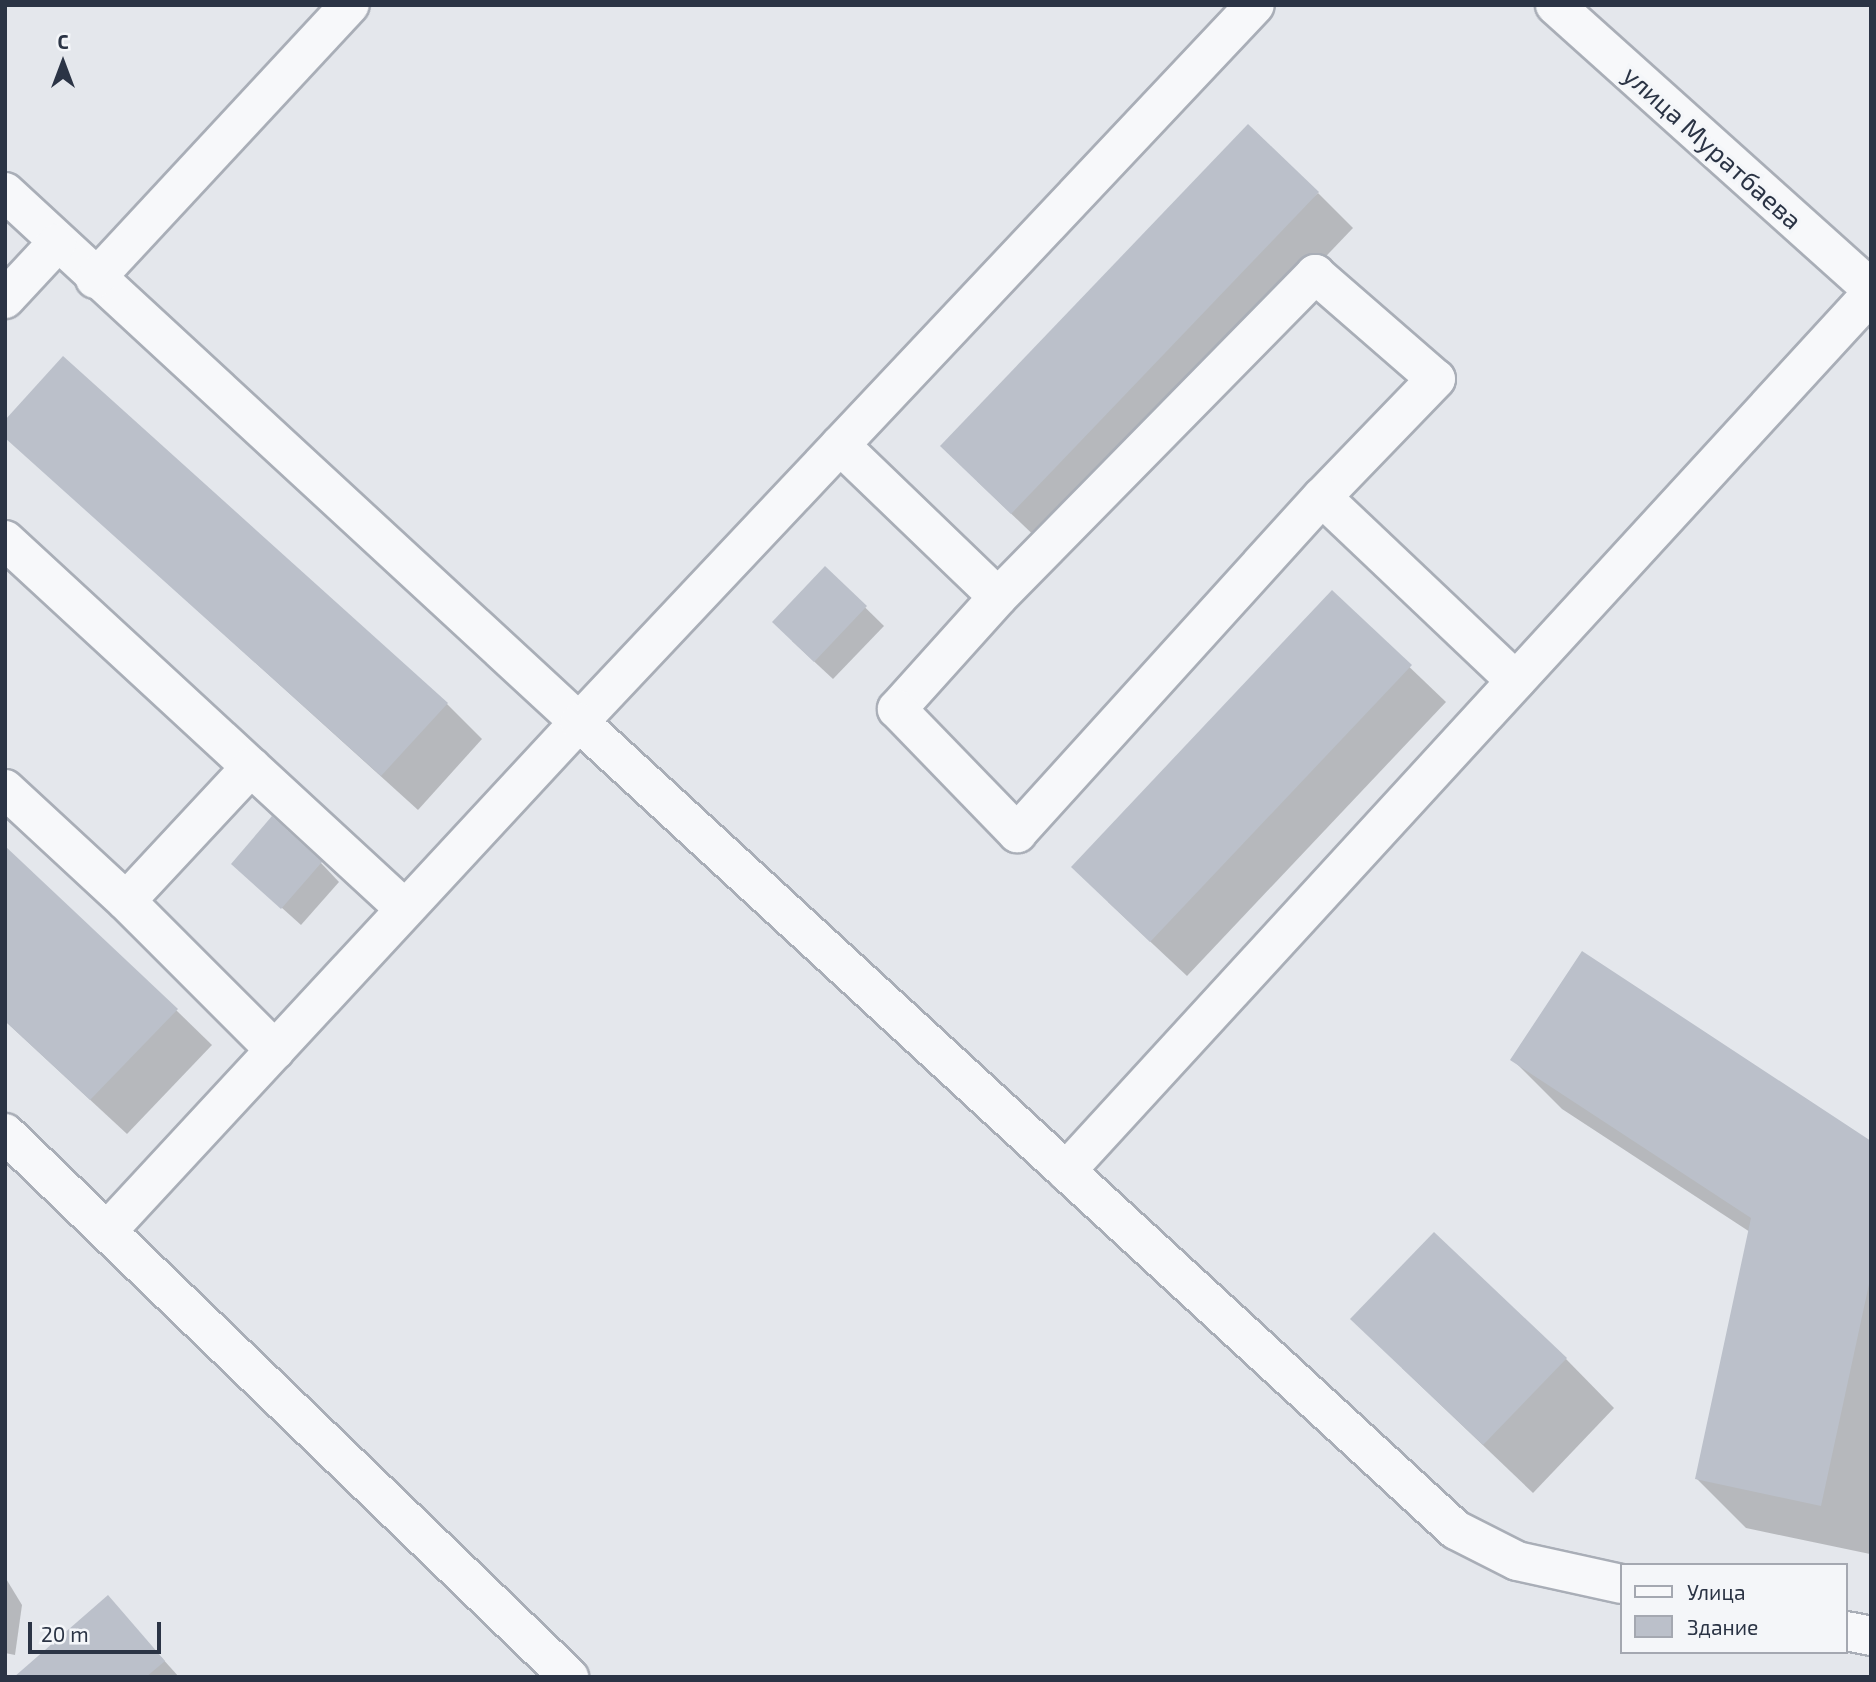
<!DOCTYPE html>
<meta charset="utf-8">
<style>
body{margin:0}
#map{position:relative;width:1876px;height:1682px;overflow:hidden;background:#e4e7ec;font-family:"Exo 2",sans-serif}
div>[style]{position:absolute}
.shadow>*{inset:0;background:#0003}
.building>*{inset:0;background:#bbc0ca}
.roads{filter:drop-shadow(2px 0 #a9aeb7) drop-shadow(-2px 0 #a9aeb7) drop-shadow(0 2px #a9aeb7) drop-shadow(0 -2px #a9aeb7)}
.minor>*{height:38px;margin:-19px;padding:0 19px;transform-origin:19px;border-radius:19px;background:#f7f8fa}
.tertiary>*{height:38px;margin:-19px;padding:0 19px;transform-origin:19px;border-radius:19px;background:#f7f8fa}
span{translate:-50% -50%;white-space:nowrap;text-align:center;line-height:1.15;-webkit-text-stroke:7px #f4f6f9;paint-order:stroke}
.street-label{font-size:26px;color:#2b3445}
.frame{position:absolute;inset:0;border:7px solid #2b3445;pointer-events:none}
.legend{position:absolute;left:1620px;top:1563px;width:228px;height:91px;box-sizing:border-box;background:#f4f6f9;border:2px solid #a4a8b1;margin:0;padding:9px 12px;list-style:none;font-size:21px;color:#2b3445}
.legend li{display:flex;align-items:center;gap:14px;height:35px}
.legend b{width:35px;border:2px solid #a4a8b1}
.north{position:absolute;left:28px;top:28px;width:70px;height:70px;-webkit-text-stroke:5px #f4f6f9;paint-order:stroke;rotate:0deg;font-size:19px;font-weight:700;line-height:28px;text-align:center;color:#2b3445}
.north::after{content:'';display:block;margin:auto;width:24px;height:32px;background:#2b3445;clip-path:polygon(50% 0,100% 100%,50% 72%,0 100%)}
.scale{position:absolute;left:28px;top:1622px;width:133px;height:32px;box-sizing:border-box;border:4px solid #2b3445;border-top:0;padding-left:9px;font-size:21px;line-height:24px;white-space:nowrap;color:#2b3445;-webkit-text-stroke:5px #f4f6f9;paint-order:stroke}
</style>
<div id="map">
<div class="shadow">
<div style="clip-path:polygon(1318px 193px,1353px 228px,1047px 548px,977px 481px)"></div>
<div style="clip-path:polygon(5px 436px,447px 704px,482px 739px,418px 810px)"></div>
<div style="clip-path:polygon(825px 568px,884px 626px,833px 679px,792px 641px)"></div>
<div style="clip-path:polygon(1332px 593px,1446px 702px,1187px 976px,1108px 902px)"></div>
<div style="clip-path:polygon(321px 863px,339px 882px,301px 925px,233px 864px)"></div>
<div style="clip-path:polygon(176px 1010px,212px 1045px,127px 1134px,5px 1021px)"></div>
<div style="clip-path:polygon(1513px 1060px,1871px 1143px,1870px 1554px,1746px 1528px,1697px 1479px,1750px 1232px,1562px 1109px)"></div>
<div style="clip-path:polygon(1566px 1359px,1614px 1408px,1533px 1493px,1402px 1368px)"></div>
<div style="clip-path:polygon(5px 1577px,22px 1605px,15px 1655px,5px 1653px)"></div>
<div style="clip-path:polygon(108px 1598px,179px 1677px,17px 1677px)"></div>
</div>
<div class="building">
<div style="clip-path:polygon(1248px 124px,1319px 192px,1011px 514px,940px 446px)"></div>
<div style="clip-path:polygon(63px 356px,448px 703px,381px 776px,5px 438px,5px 420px)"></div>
<div style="clip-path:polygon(825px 566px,867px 606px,814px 662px,772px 622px)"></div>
<div style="clip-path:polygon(1332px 590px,1412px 665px,1150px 942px,1071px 867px)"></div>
<div style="clip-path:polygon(272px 816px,322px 862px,281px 909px,231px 864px)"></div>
<div style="clip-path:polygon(5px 846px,178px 1009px,90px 1100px,5px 1021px)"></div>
<div style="clip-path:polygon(1582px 951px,1871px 1141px,1871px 1275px,1821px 1506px,1695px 1479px,1751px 1218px,1510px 1060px)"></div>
<div style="clip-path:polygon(1434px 1232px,1567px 1358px,1483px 1445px,1350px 1319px)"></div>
<div style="clip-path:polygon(108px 1595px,165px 1661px,146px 1677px,14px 1677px)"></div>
</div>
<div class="roads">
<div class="minor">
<div style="left:1555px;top:5px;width:425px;rotate:41.9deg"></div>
<div style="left:5px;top:192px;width:781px;rotate:42.72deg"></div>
<div style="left:579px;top:722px;width:985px;rotate:-46.69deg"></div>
<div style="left:95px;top:279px;width:374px;rotate:-47.1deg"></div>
<div style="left:5px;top:299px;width:76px;rotate:-47.1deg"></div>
<div style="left:840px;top:445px;width:219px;rotate:43.9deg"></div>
<div style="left:998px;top:597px;width:453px;rotate:-45.5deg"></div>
<div style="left:1315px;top:274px;width:160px;rotate:41deg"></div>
<div style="left:1436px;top:379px;width:164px;rotate:134deg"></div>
<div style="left:1322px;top:497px;width:267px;rotate:43.5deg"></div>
<div style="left:5px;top:540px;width:335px;rotate:42.7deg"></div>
<div style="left:251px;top:767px;width:183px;rotate:133deg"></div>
<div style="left:126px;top:901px;width:165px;rotate:-137.2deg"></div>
<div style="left:998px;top:597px;width:151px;rotate:132deg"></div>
<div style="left:897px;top:709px;width:173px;rotate:45.9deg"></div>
<div style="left:1017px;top:833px;width:454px;rotate:-47.8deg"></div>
<div style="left:251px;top:767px;width:209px;rotate:42.7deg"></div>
<div style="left:126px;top:901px;width:211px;rotate:45deg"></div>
<div style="left:1066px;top:1171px;width:1190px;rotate:-47.45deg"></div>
<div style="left:108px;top:1230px;width:693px;rotate:-47.16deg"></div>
<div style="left:579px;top:722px;width:1192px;rotate:42.66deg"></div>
<div style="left:1456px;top:1530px;width:68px;rotate:26.9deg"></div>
<div style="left:1517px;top:1561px;width:107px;rotate:12.4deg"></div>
<div style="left:1846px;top:1631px;width:25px;rotate:11deg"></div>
</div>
<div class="tertiary">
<div style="left:5px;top:1133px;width:784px;rotate:43.97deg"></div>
</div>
</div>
<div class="street-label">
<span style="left:1713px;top:147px;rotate:42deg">улица Муратбаева</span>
</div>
<div class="frame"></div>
<ul class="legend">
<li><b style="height:9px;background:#f7f8fa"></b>Улица</li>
<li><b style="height:19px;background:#bbc0ca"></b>Здание</li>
</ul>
<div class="north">С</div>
<div class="scale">20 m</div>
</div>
